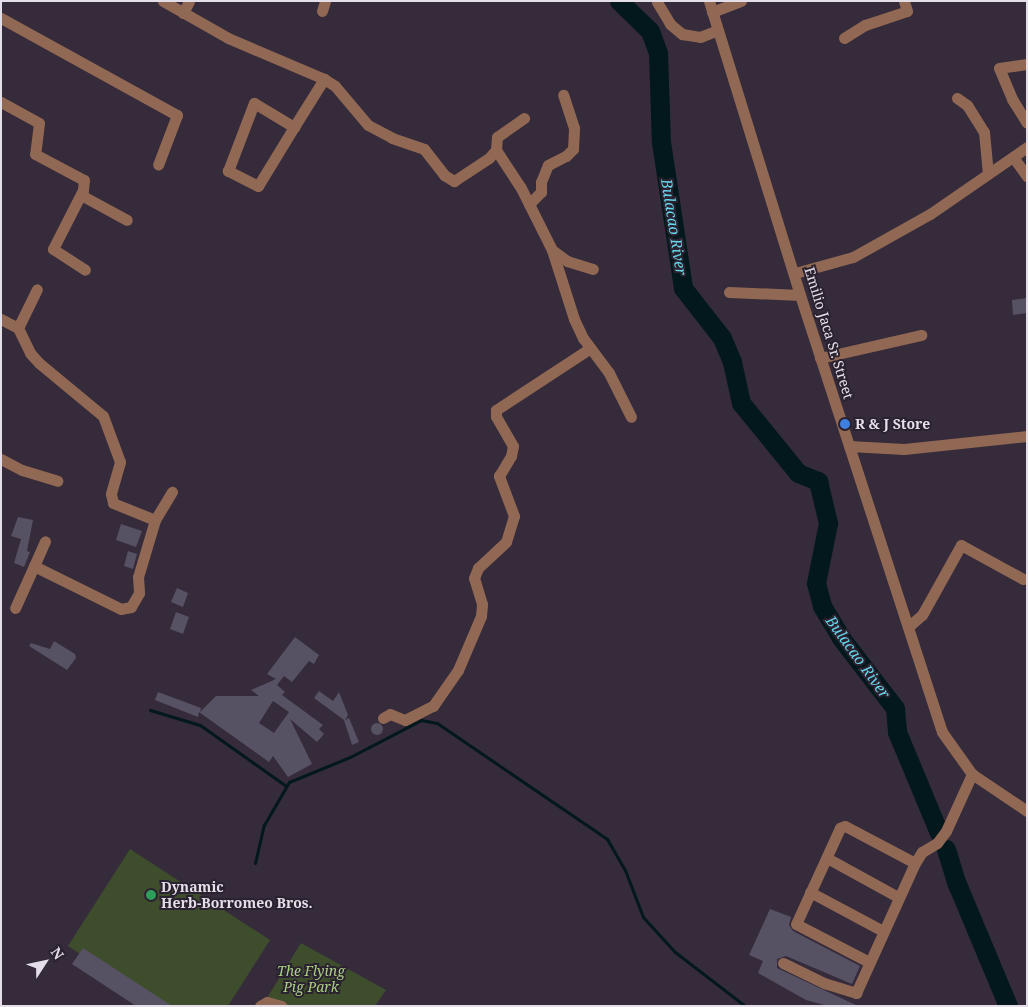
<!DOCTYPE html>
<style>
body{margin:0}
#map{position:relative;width:1028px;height:1007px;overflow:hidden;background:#352b3a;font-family:"Noto Serif",serif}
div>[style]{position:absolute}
.green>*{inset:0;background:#3e4e2d}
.stream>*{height:3px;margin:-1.5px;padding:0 1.5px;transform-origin:1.5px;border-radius:1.5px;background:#02181d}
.river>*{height:19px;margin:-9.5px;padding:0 9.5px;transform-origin:9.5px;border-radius:9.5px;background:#02181d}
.building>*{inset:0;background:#565264}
.round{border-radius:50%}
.minor>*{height:11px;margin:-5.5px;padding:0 5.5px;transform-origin:5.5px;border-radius:5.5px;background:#916853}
.dots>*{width:14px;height:14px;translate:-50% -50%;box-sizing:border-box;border:2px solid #2b2230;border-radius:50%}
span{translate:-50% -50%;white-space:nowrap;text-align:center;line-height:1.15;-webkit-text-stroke:4px #2b2230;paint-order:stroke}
.street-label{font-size:14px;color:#e4dee8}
.poi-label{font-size:14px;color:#e4dee8;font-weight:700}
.left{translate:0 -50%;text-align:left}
.park-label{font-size:14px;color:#abcf85;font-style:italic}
.water-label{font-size:15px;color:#66d7ec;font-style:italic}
.frame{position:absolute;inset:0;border:2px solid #e4dee8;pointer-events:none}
.north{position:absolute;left:20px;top:937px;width:50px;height:50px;-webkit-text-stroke:4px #2b2230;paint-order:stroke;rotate:55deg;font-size:14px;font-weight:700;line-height:20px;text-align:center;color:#e4dee8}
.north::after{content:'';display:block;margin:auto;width:18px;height:22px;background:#e4dee8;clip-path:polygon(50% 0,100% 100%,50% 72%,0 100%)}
</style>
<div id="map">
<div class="green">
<div style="clip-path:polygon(130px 849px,270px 940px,228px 1006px,160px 1006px,68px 946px)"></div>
<div style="clip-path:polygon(301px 943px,386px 990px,375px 1006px,262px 1006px)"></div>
</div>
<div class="stream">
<div style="left:150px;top:710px;width:52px;rotate:16.7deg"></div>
<div style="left:200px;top:725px;width:105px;rotate:35.3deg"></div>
<div style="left:255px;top:863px;width:39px;rotate:-77deg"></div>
<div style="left:264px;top:825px;width:50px;rotate:-59.8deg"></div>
<div style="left:289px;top:782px;width:66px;rotate:-22.3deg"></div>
<div style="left:350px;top:757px;width:80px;rotate:-27.5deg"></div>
<div style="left:421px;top:720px;width:16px;rotate:11deg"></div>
<div style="left:437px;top:723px;width:206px;rotate:34.3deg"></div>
<div style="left:607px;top:839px;width:36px;rotate:60deg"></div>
<div style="left:625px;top:870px;width:50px;rotate:69deg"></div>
<div style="left:643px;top:917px;width:47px;rotate:47.6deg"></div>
<div style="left:675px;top:952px;width:88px;rotate:37.6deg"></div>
</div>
<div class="river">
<div style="left:619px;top:1px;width:43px;rotate:44.1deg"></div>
<div style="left:650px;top:31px;width:23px;rotate:70deg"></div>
<div style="left:658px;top:53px;width:89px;rotate:88.1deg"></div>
<div style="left:661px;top:142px;width:148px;rotate:81.4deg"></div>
<div style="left:683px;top:288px;width:63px;rotate:52deg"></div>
<div style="left:722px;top:338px;width:26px;rotate:67deg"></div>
<div style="left:732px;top:362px;width:42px;rotate:77.6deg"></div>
<div style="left:741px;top:403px;width:90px;rotate:50.8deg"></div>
<div style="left:798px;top:473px;width:22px;rotate:22deg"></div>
<div style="left:818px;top:481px;width:43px;rotate:76.6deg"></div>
<div style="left:828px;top:523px;width:61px;rotate:101.3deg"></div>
<div style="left:816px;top:583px;width:24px;rotate:75deg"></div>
<div style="left:822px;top:606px;width:37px;rotate:59deg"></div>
<div style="left:841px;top:638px;width:88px;rotate:52.4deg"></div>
<div style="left:895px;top:708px;width:24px;rotate:85deg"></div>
<div style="left:897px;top:732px;width:109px;rotate:67.4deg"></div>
<div style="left:946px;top:849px;width:37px;rotate:73deg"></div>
<div style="left:957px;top:884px;width:132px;rotate:67.3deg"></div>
</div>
<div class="building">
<div style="clip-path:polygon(1027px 298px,1027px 313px,1013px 315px,1012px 300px)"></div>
<div style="clip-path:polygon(18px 517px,33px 520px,27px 551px,30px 552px,24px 567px,14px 563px,21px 539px,11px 536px)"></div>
<div style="clip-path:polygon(121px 524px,142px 531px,136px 547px,116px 540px)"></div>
<div style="clip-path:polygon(128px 551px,137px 554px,133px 569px,124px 566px)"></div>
<div style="clip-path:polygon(177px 588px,188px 593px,183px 607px,171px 602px)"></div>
<div style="clip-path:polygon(176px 612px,189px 617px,183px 634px,170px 629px)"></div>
<div style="clip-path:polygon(evenodd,295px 637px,319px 655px,314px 664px,309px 661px,292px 682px,284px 676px,277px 685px,285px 692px,282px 695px,323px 725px,319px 729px,324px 734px,317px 742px,290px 719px,312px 764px,288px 777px,273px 756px,269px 762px,199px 712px,198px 717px,155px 700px,158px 692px,201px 708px,200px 712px,216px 696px,259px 696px,251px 690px,276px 679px,267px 674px,295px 637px,273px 701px,289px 712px,274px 733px,259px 723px,273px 701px)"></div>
<div style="clip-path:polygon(54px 641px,75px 654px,76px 658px,67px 670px,29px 646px,31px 643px,50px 649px)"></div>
<div style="clip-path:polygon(319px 691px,333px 701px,339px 692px,348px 715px,345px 720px,349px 718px,359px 742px,352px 745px,344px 720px,314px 698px)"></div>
<div class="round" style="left:371px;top:723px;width:12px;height:12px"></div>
<div style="clip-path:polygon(770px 909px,791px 917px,789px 925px,793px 931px,860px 966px,852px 984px,786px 956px,777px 959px,777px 968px,858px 1006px,828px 1006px,806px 1000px,758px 973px,763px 961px,749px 955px)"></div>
<div style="clip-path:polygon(83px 948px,172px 1006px,136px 1006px,72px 964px)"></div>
</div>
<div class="minor">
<div style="left:163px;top:1px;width:75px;rotate:29.6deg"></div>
<div style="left:228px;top:38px;width:104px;rotate:23.1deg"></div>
<div style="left:324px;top:79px;width:13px;rotate:32deg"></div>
<div style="left:335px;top:86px;width:51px;rotate:49.8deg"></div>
<div style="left:368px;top:125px;width:27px;rotate:28deg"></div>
<div style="left:392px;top:138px;width:34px;rotate:19deg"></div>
<div style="left:424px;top:149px;width:33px;rotate:52deg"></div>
<div style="left:444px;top:175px;width:12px;rotate:31deg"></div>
<div style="left:454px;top:181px;width:42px;rotate:-33.3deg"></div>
<div style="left:489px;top:158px;width:11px;rotate:-49deg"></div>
<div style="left:496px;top:150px;width:13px;rotate:-86deg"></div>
<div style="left:497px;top:137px;width:33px;rotate:-35deg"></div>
<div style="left:709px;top:1px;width:308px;rotate:72.8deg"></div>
<div style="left:800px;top:295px;width:459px;rotate:72deg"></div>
<div style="left:942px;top:732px;width:52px;rotate:54.5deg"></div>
<div style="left:972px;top:774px;width:66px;rotate:33.9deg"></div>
<div style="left:657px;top:2px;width:26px;rotate:59deg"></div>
<div style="left:670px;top:24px;width:16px;rotate:40deg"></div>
<div style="left:682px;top:34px;width:18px;rotate:9deg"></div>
<div style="left:700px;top:37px;width:19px;rotate:-21deg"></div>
<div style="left:322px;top:11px;width:10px;rotate:-73deg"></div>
<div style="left:712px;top:12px;width:31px;rotate:-21deg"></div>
<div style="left:183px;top:13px;width:13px;rotate:-63deg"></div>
<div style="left:1px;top:18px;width:201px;rotate:28.9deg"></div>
<div style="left:177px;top:115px;width:53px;rotate:110.8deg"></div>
<div style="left:844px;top:38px;width:25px;rotate:-32deg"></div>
<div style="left:865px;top:25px;width:44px;rotate:-18.4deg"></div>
<div style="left:907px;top:11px;width:10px;rotate:-107deg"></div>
<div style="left:1027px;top:64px;width:28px;rotate:172deg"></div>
<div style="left:999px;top:68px;width:34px;rotate:67deg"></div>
<div style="left:1012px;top:99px;width:28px;rotate:58deg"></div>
<div style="left:957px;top:98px;width:12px;rotate:35deg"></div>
<div style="left:967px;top:105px;width:32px;rotate:58deg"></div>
<div style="left:984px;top:132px;width:42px;rotate:84.6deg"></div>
<div style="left:1px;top:102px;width:43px;rotate:28.9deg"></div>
<div style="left:39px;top:123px;width:31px;rotate:97deg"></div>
<div style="left:35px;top:154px;width:55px;rotate:28deg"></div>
<div style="left:84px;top:180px;width:10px;rotate:96deg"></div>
<div style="left:83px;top:190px;width:66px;rotate:117deg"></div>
<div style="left:53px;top:249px;width:38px;rotate:33deg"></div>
<div style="left:254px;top:103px;width:47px;rotate:31deg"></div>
<div style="left:294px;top:127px;width:69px;rotate:121.4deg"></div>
<div style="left:258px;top:186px;width:34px;rotate:-153deg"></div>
<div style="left:228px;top:171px;width:73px;rotate:-69.1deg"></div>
<div style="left:294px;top:127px;width:57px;rotate:-58deg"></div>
<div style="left:496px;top:150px;width:45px;rotate:56.7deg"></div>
<div style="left:521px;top:188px;width:69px;rotate:63.4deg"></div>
<div style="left:552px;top:250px;width:72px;rotate:72.3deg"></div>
<div style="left:574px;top:319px;width:21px;rotate:65deg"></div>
<div style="left:583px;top:338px;width:44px;rotate:53.4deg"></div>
<div style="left:609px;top:373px;width:49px;rotate:63.4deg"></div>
<div style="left:1013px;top:157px;width:24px;rotate:54deg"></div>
<div style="left:81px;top:195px;width:52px;rotate:28.5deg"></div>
<div style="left:529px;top:204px;width:17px;rotate:-45deg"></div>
<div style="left:541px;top:192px;width:10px;rotate:-90deg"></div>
<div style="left:541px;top:182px;width:18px;rotate:-68deg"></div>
<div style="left:548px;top:165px;width:20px;rotate:-27deg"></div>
<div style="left:566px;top:156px;width:10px;rotate:-45deg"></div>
<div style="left:573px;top:149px;width:21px;rotate:-87deg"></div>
<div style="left:574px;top:128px;width:35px;rotate:-108deg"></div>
<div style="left:552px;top:250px;width:19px;rotate:36deg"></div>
<div style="left:567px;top:261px;width:27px;rotate:17deg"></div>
<div style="left:795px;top:273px;width:60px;rotate:-15.4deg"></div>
<div style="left:853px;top:257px;width:88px;rotate:-29.2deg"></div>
<div style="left:930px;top:214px;width:118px;rotate:-34.6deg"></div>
<div style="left:729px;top:292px;width:71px;rotate:2.4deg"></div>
<div style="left:1px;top:319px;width:19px;rotate:28deg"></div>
<div style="left:18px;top:328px;width:28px;rotate:64deg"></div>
<div style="left:30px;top:353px;width:13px;rotate:48deg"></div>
<div style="left:39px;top:363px;width:83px;rotate:39.6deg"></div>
<div style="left:103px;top:416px;width:49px;rotate:69.7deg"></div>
<div style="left:120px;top:462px;width:33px;rotate:106deg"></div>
<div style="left:111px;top:494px;width:9px;rotate:77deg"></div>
<div style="left:113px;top:503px;width:45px;rotate:22deg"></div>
<div style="left:155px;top:520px;width:59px;rotate:106.6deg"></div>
<div style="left:138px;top:577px;width:16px;rotate:86deg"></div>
<div style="left:139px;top:593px;width:16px;rotate:120deg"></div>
<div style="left:131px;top:607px;width:10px;rotate:169deg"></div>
<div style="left:121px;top:609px;width:97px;rotate:-153.7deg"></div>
<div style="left:34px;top:566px;width:46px;rotate:114.3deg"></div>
<div style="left:18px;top:328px;width:43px;rotate:-64deg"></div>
<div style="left:820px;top:358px;width:104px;rotate:-12.8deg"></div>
<div style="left:849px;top:446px;width:55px;rotate:3.1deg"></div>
<div style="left:904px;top:449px;width:124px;rotate:-6deg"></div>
<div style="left:1px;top:459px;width:24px;rotate:28deg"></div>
<div style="left:22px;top:470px;width:37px;rotate:17deg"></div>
<div style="left:155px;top:520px;width:33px;rotate:-59deg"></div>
<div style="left:34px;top:566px;width:27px;rotate:-66deg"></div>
<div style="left:908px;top:627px;width:18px;rotate:-41deg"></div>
<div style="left:922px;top:615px;width:80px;rotate:-60.9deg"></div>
<div style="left:961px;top:545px;width:71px;rotate:28.7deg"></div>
<div style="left:383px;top:718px;width:8px;rotate:-30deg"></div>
<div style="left:390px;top:714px;width:16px;rotate:22deg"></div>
<div style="left:405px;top:720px;width:31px;rotate:-27deg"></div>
<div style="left:433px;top:706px;width:44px;rotate:-55.2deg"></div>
<div style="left:458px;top:670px;width:59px;rotate:-66.9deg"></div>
<div style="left:481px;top:616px;width:12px;rotate:-85deg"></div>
<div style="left:482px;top:604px;width:27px;rotate:-107deg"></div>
<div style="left:474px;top:578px;width:11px;rotate:-68deg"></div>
<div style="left:478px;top:568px;width:38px;rotate:-43deg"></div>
<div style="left:506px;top:542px;width:27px;rotate:-73deg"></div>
<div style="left:514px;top:516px;width:43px;rotate:-110.6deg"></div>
<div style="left:499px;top:476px;width:23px;rotate:-59deg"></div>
<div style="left:511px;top:456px;width:10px;rotate:-79deg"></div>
<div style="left:513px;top:446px;width:34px;rotate:-120deg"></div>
<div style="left:496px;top:416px;width:6px;rotate:-90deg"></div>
<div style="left:496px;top:410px;width:111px;rotate:-33.3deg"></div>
<div style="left:827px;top:858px;width:81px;rotate:28.8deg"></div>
<div style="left:810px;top:892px;width:83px;rotate:28.1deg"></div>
<div style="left:869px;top:962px;width:82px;rotate:-152.5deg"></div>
<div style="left:796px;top:924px;width:106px;rotate:-65.4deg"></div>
<div style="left:840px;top:828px;width:5px;rotate:-22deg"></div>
<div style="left:845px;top:826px;width:79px;rotate:27.9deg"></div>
<div style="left:783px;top:963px;width:46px;rotate:26deg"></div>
<div style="left:824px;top:983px;width:34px;rotate:17deg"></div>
<div style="left:856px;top:993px;width:143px;rotate:-65.6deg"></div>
<div style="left:915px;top:863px;width:13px;rotate:-58deg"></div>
<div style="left:922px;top:852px;width:17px;rotate:-31deg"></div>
<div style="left:937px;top:843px;width:15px;rotate:-53deg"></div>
<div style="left:946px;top:831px;width:63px;rotate:-65.5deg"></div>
<div style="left:260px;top:1006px;width:8px;rotate:-30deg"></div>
<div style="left:267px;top:1002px;width:15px;rotate:16deg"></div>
</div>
<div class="dots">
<div style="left:845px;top:424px;background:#3f7fe0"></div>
<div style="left:151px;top:895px;background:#2e9e5b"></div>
</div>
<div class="street-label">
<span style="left:829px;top:333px;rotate:73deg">Emilio Jaca Sr. Street</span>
</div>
<div class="poi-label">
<span class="left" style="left:855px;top:424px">R &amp; J Store</span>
<span class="left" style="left:161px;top:895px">Dynamic<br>Herb-Borromeo Bros.</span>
</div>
<div class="park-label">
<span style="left:311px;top:979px">The Flying<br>Pig Park</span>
</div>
<div class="water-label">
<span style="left:674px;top:227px;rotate:81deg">Bulacao River</span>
<span style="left:858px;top:657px;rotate:54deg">Bulacao River</span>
</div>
<div class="frame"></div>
<div class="north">N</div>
</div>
